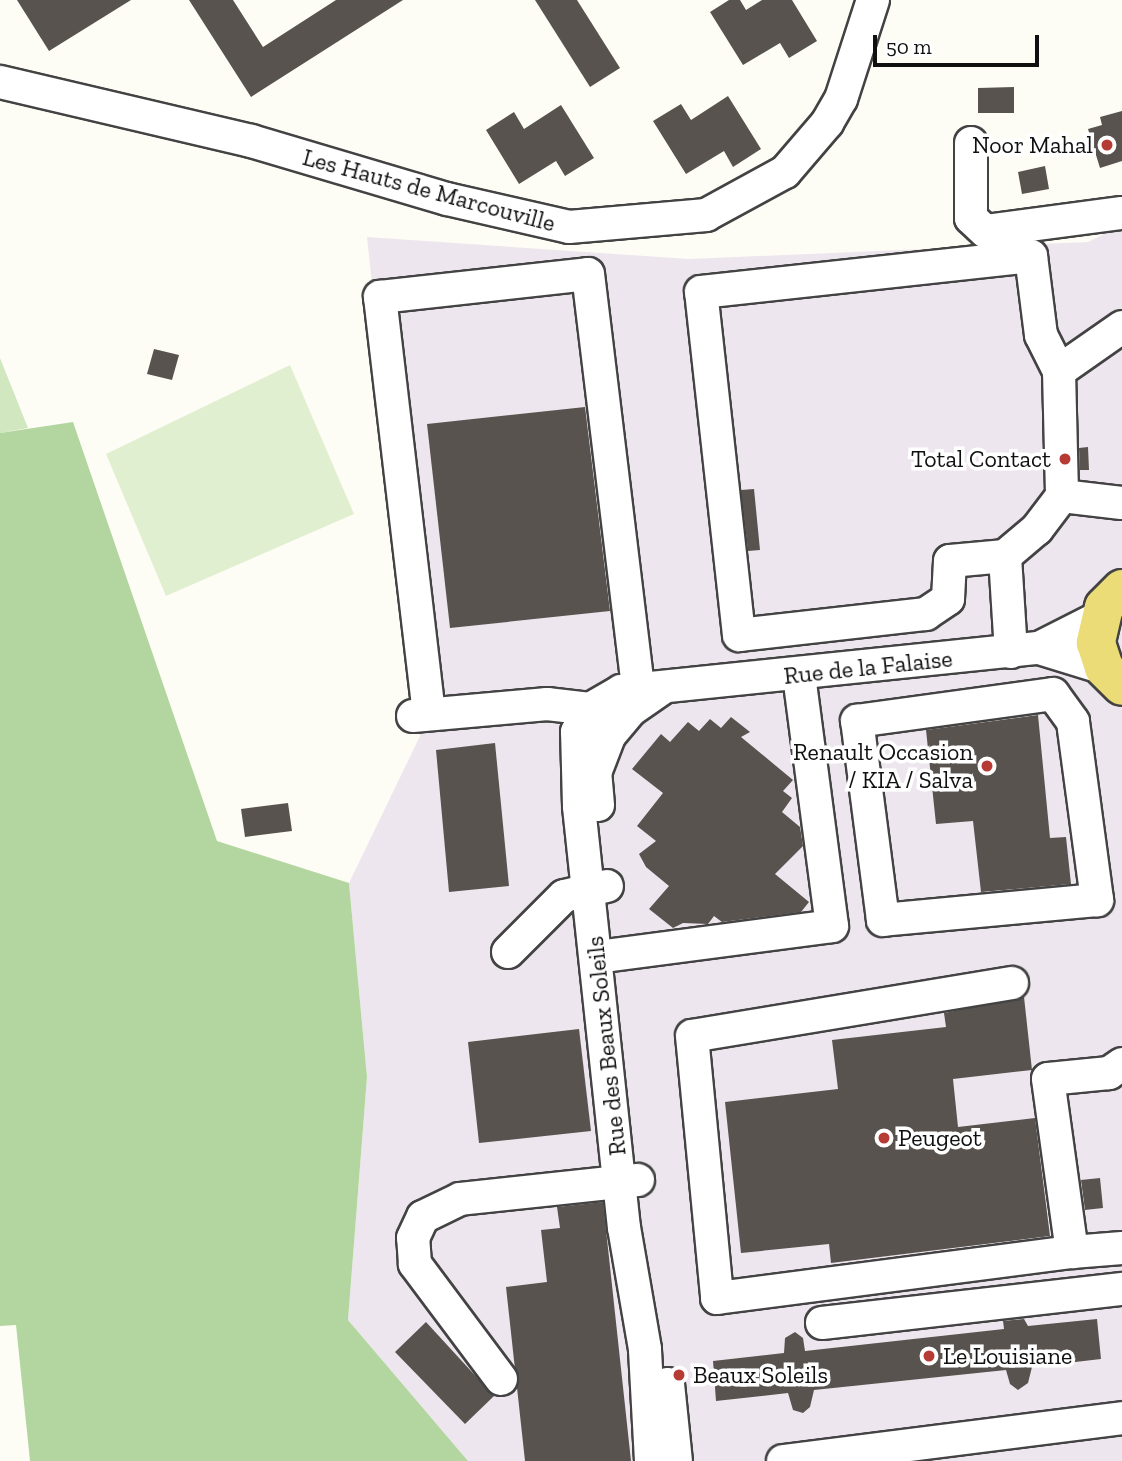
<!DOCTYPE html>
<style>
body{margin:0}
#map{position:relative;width:1122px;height:1461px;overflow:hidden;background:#fefdf5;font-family:"Zilla Slab",serif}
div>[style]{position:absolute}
.industrial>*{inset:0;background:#eee6ee}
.green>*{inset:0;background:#d0e7c0}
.forest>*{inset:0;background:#b3d6a1}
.pitch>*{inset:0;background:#e1efd1}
.building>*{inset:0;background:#58534e}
.roads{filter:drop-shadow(2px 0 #434343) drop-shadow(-2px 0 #434343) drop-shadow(0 2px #434343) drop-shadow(0 -2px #434343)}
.minor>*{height:32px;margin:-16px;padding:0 16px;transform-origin:16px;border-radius:16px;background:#fff}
.major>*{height:38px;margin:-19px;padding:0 19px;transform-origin:19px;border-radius:19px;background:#ecdc77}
.dots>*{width:19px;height:19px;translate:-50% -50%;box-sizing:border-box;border:4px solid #fff;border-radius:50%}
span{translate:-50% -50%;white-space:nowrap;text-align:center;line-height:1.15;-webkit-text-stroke:7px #fff;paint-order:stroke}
.poi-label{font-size:24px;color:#101010}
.right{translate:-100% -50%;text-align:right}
.left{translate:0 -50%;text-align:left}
.street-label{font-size:24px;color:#101010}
.scale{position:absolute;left:873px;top:35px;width:166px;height:32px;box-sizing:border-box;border:4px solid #101010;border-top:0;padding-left:9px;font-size:21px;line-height:24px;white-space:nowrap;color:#101010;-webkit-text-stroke:5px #fff;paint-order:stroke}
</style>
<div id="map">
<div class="industrial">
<div style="clip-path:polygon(1122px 225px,1122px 1461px,468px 1461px,348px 1320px,367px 1077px,349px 883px,420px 736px,367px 237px,689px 259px,1088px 242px)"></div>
</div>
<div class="green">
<div style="clip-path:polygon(0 358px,28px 428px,0 433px)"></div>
</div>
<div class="forest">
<div style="clip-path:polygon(73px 422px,217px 841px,349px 883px,367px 1077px,348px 1320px,468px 1461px,30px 1461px,16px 1325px,0 1326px,0 433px)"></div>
</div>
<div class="pitch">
<div style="clip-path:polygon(290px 365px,354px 514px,166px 596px,106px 454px)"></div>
</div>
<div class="building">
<div style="clip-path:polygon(17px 0,131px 0,49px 51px)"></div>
<div style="clip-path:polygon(189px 0,233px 0,263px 47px,336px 0,403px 0,251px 97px)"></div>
<div style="clip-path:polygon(535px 0,577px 0,620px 68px,590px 87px)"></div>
<div style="clip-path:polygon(729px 0,740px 0,746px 10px,762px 0,792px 0,817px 41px,789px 58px,780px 43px,743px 65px,710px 12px)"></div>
<div style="clip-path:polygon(1014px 87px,1014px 113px,978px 113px,978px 88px)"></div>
<div style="clip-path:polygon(728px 96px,761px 149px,733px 167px,724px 151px,686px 174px,653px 121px,681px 104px,691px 120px)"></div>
<div style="clip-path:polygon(561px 105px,594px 158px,565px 176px,556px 161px,519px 184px,486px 130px,514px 112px,524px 129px)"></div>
<div style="clip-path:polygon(1122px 111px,1122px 161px,1100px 168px,1088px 129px,1102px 125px,1100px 117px)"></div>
<div style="clip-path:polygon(1045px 166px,1049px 189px,1022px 194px,1018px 172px)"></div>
<div style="clip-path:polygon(154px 349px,179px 355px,172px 380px,147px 374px)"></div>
<div style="clip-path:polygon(585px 407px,610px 611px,450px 628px,427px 424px)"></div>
<div style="clip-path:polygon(1088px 447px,1089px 470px,1080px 470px,1079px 448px)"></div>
<div style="clip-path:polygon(754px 489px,760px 550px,748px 551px,741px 490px)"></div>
<div style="clip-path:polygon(1038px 715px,1050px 838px,1066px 837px,1071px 884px,981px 892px,973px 821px,936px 824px,926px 730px)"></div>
<div style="clip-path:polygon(731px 717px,750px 732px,741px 737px,793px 780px,783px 791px,792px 798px,782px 812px,800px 827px,803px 846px,775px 874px,809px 902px,801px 912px,722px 922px,714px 916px,708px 924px,683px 923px,673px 928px,649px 909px,669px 886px,646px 867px,639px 854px,656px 841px,637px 826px,663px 793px,632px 769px,661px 734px,670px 742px,688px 722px,699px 731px,710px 719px,721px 728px)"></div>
<div style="clip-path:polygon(495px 743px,509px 886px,449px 892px,436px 750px)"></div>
<div style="clip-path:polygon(288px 803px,292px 831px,245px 837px,241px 809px)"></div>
<div style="clip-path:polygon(1024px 997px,1032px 1070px,953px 1079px,958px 1127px,1035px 1118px,1050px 1236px,831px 1263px,829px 1244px,741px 1253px,725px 1102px,838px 1089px,832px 1040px,946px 1027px,944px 1013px)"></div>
<div style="clip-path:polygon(579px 1029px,591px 1131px,479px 1143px,468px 1042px)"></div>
<div style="clip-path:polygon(1100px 1178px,1103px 1208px,1085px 1210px,1081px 1180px)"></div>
<div style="clip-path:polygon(603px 1202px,631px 1461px,525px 1461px,506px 1287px,547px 1282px,541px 1230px,560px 1228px,557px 1207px)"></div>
<div style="clip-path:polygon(1024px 1319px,1028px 1326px,1097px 1319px,1101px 1359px,1032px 1367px,1028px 1383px,1018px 1390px,1010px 1384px,1006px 1370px,814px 1390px,810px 1407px,803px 1413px,793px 1410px,788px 1393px,716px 1401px,713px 1361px,784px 1353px,785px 1338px,795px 1332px,803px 1338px,805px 1351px,1004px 1329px,1003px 1321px)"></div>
<div style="clip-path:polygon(426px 1322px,494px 1396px,465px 1424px,395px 1352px)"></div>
</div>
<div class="roads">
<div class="minor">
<div style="left:0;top:82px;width:258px;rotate:13.2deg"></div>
<div style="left:251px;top:141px;width:204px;rotate:16.5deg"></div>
<div style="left:447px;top:199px;width:125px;rotate:12.9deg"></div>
<div style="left:569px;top:227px;width:138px;rotate:-5deg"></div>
<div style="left:706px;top:215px;width:90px;rotate:-28.6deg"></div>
<div style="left:785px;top:172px;width:65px;rotate:-49.4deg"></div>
<div style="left:827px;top:123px;width:28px;rotate:-60deg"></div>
<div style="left:841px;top:99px;width:104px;rotate:-72.1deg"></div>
<div style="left:971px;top:143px;width:75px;rotate:90deg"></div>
<div style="left:971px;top:218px;width:19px;rotate:43deg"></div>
<div style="left:985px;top:231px;width:138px;rotate:-7.5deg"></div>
<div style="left:1122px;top:327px;width:77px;rotate:145.1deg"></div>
<div style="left:1059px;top:371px;width:125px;rotate:88.6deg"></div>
<div style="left:1062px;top:496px;width:60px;rotate:6.7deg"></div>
<div style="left:1005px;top:556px;width:55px;rotate:174.8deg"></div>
<div style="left:950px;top:561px;width:38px;rotate:93deg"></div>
<div style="left:948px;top:599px;width:27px;rotate:146deg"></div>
<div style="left:926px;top:614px;width:188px;rotate:173.6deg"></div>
<div style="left:739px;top:635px;width:345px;rotate:-96.3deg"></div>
<div style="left:701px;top:292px;width:332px;rotate:-6.2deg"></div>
<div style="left:1031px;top:256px;width:80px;rotate:82.8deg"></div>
<div style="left:1041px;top:335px;width:40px;rotate:63.4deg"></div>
<div style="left:1039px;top:648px;width:68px;rotate:17.1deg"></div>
<div style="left:1011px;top:652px;width:96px;rotate:-93.6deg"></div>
<div style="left:1005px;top:556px;width:42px;rotate:-40.2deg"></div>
<div style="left:1037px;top:529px;width:41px;rotate:-52.9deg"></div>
<div style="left:1053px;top:694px;width:34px;rotate:54deg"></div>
<div style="left:1073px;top:722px;width:180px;rotate:82.3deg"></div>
<div style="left:1097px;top:900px;width:215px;rotate:174.7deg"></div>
<div style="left:883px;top:920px;width:201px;rotate:-97.4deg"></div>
<div style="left:857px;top:721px;width:198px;rotate:-7.8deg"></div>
<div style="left:429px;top:714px;width:420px;rotate:-96.7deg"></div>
<div style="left:380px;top:297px;width:209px;rotate:-6.3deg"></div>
<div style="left:588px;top:274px;width:418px;rotate:83.1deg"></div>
<div style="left:413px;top:716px;width:135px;rotate:-5.1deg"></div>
<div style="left:547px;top:704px;width:43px;rotate:6.6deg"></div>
<div style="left:590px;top:709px;width:20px;rotate:49deg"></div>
<div style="left:598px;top:805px;width:32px;rotate:-95deg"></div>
<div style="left:595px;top:773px;width:40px;rotate:-69deg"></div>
<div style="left:609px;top:736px;width:34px;rotate:-50deg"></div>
<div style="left:631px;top:710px;width:37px;rotate:-35deg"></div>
<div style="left:508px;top:952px;width:79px;rotate:-45deg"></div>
<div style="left:564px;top:896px;width:44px;rotate:-13.1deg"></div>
<div style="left:597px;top:957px;width:237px;rotate:-7.5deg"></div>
<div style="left:832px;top:926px;width:254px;rotate:-97.5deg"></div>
<div style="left:1012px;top:983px;width:324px;rotate:170.6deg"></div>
<div style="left:692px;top:1036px;width:263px;rotate:84.5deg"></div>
<div style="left:717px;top:1298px;width:358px;rotate:-7.4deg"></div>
<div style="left:1122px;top:1064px;width:16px;rotate:145deg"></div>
<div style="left:1109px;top:1073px;width:61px;rotate:174.4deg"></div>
<div style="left:1048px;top:1079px;width:175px;rotate:82.1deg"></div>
<div style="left:1072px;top:1252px;width:50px;rotate:-4.6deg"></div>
<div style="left:822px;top:1323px;width:302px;rotate:-6.5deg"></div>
<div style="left:501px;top:1379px;width:144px;rotate:-126.8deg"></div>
<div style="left:415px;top:1264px;width:26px;rotate:-94deg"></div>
<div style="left:413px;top:1238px;width:23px;rotate:-65deg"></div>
<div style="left:423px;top:1217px;width:41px;rotate:-25.9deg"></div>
<div style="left:460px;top:1199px;width:179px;rotate:-6.1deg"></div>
<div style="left:668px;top:1384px;width:77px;rotate:84.1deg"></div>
<div style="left:651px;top:1461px;width:112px;rotate:-93.1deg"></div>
<div style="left:645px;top:1349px;width:123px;rotate:-99.8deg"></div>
<div style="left:624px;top:1228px;width:424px;rotate:-96.1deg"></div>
<div style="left:579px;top:806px;width:74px;rotate:-91.5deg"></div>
<div style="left:577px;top:732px;width:26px;rotate:-61deg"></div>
<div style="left:590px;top:709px;width:36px;rotate:-30deg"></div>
<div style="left:621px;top:691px;width:420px;rotate:-5.9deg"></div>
<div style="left:1039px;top:648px;width:68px;rotate:-26.9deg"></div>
<div style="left:783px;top:1461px;width:342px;rotate:-7.2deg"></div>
</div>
<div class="major">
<div style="left:1122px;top:589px;width:25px;rotate:135deg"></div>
<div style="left:1104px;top:607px;width:37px;rotate:103deg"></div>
<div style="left:1096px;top:643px;width:26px;rotate:72deg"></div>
<div style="left:1104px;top:668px;width:25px;rotate:45deg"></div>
</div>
</div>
<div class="dots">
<div style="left:1107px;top:145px;background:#b53b34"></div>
<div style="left:1065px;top:459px;background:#b53b34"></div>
<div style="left:987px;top:766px;background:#b53b34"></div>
<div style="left:884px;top:1138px;background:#b53b34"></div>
<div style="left:929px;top:1356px;background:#b53b34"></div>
<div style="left:679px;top:1375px;background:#b53b34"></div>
</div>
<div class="poi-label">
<span class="right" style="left:1093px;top:145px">Noor Mahal</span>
<span class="right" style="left:1051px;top:459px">Total Contact</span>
<span class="right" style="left:973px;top:766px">Renault Occasion<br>/ KIA / Salva</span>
<span class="left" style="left:898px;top:1138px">Peugeot</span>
<span class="left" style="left:943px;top:1356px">Le Louisiane</span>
<span class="left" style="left:693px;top:1375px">Beaux Soleils</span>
</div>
<div class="street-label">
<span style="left:429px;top:190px;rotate:15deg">Les Hauts de Marcouville</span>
<span style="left:868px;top:667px;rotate:-6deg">Rue de la Falaise</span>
<span style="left:606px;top:1046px;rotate:-96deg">Rue des Beaux Soleils</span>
</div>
<div class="scale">50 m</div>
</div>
